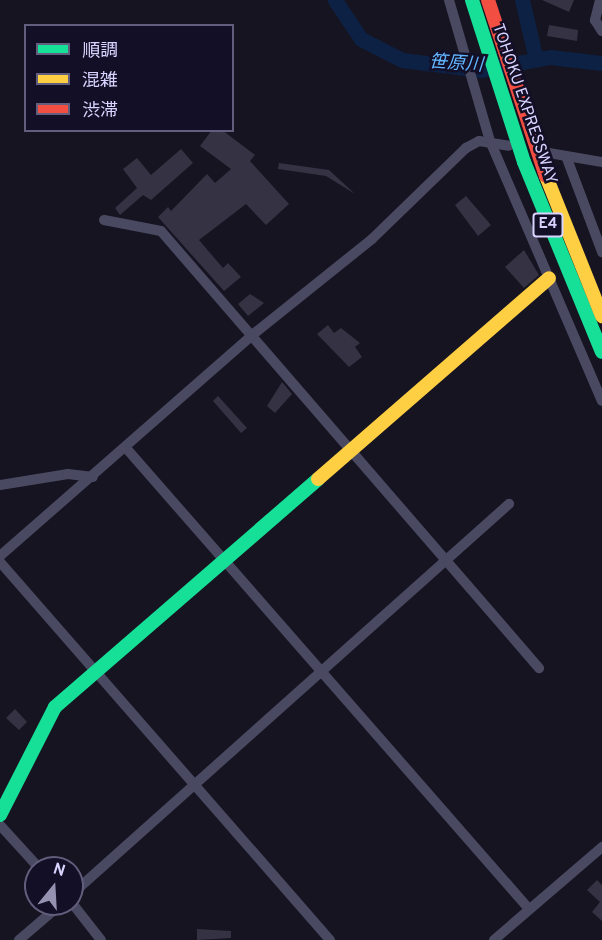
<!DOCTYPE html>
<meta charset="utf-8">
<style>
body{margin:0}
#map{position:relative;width:602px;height:940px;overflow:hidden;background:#161421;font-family:Overpass,"Noto Sans JP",sans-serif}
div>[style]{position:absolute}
.river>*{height:15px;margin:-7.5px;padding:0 7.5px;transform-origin:7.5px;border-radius:7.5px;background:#0d2144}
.building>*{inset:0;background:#343243}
.street>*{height:10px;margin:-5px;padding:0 5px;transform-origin:5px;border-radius:5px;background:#4a4962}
.fast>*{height:14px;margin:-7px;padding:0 7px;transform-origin:7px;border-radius:7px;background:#16e098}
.slow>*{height:14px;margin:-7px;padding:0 7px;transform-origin:7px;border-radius:7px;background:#ffcf43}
.jam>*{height:14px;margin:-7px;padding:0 7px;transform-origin:7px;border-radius:7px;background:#f24e42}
span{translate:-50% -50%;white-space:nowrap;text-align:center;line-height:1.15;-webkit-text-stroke:5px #130f26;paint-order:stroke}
.shield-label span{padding:2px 4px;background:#130f26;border:2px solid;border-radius:4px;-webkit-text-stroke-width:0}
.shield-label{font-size:15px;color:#d9d4ff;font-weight:700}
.street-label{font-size:16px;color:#d9d4ff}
.water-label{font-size:18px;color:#62b6ff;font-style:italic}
.legend{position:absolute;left:24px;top:24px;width:210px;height:108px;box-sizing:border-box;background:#130f26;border:2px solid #625e7d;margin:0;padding:8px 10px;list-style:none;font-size:18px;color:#d9d4ff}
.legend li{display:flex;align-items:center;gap:12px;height:30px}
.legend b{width:30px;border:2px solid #625e7d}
.north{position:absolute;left:24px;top:856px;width:60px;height:60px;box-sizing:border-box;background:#130f26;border:2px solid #625e7d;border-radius:50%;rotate:18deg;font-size:16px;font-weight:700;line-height:24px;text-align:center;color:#d9d4ff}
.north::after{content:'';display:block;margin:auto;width:21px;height:27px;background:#9591b1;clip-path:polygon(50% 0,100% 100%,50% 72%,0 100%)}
</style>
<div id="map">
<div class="river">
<div style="left:335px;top:0;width:47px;rotate:56.3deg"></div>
<div style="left:361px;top:39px;width:46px;rotate:27.1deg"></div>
<div style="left:402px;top:60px;width:80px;rotate:7.2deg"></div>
<div style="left:481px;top:70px;width:70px;rotate:-10.7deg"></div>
<div style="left:550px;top:57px;width:52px;rotate:6.6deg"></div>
<div style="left:522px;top:0;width:61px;rotate:76.7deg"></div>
</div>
<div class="building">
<div style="clip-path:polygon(542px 0,574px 0,569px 12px)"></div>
<div style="clip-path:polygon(549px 25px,578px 30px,577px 41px,547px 36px)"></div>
<div style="clip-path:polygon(212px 130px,222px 130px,255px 155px,250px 161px,289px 204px,266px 225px,246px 204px,199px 240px,223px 268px,228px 263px,241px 277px,224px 291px,158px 217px,168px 207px,171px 211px,207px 174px,215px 183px,231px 169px,200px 146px)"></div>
<div style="clip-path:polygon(181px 149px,193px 163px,151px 200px,143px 195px,120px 215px,115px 208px,137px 188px,123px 169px,137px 158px,151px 175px)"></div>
<div style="clip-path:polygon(279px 163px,329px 170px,355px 194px,326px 176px,278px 169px)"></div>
<div style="clip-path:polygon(466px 196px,491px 225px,478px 236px,455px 205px)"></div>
<div style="clip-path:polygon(524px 250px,539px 275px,524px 288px,505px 267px)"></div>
<div style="clip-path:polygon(250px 294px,264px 303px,248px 316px,238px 304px)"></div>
<div style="clip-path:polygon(328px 325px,334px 333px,341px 328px,360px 343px,355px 347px,362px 357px,349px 367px,317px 334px)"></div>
<div style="clip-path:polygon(282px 382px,292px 394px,275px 413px,267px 406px)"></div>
<div style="clip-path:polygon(218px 396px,247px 428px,241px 433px,213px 401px)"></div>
<div style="clip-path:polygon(15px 709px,27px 722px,19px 730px,6px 718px)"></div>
<div style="clip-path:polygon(597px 880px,602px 885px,602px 921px,592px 912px,600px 902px,587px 890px)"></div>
<div style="clip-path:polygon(197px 929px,231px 931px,231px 938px,197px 940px)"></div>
</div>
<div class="street">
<div style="left:449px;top:0;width:147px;rotate:73.8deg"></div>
<div style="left:490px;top:141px;width:283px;rotate:66.7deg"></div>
<div style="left:600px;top:0;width:21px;rotate:104deg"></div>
<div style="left:595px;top:20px;width:13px;rotate:58deg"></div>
<div style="left:549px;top:153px;width:54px;rotate:9.6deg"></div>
<div style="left:566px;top:156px;width:103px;rotate:69.4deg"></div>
<div style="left:104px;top:220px;width:58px;rotate:10.9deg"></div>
<div style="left:161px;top:231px;width:578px;rotate:49.14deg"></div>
<div style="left:126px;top:448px;width:612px;rotate:48.84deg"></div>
<div style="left:0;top:485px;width:69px;rotate:-9.2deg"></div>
<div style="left:68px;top:474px;width:25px;rotate:7deg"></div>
<div style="left:0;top:556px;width:334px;rotate:-41.2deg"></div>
<div style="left:251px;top:336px;width:155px;rotate:-38.7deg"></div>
<div style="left:372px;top:239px;width:131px;rotate:-44.1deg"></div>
<div style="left:466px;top:148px;width:15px;rotate:-28deg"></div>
<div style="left:479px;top:141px;width:30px;rotate:9deg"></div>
<div style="left:0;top:562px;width:502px;rotate:48.88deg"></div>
<div style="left:0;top:825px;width:58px;rotate:47.8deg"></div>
<div style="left:72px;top:894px;width:586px;rotate:-41.75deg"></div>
<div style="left:72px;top:903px;width:47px;rotate:51.9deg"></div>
<div style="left:19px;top:940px;width:55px;rotate:-40.6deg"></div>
<div style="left:494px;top:940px;width:143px;rotate:-40.7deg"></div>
</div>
<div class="fast">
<div style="left:472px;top:0;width:170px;rotate:72.2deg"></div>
<div style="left:524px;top:162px;width:205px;rotate:67.7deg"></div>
<div style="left:0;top:815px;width:121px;rotate:-63deg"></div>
<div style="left:55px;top:707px;width:348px;rotate:-40.9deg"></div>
</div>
<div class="slow">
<div style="left:546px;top:176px;width:151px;rotate:68.2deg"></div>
<div style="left:318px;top:479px;width:306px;rotate:-41deg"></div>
</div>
<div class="jam">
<div style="left:488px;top:0;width:185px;rotate:71.8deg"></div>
</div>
<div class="shield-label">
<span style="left:548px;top:225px">E4</span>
</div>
<div class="street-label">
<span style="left:524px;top:104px;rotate:71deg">TOHOKU EXPRESSWAY</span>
</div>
<div class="water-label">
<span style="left:456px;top:65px;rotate:4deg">笹原川</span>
</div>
<ul class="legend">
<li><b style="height:8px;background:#16e098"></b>順調</li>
<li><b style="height:8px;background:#ffcf43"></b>混雑</li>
<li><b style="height:8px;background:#f24e42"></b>渋滞</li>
</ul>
<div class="north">N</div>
</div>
